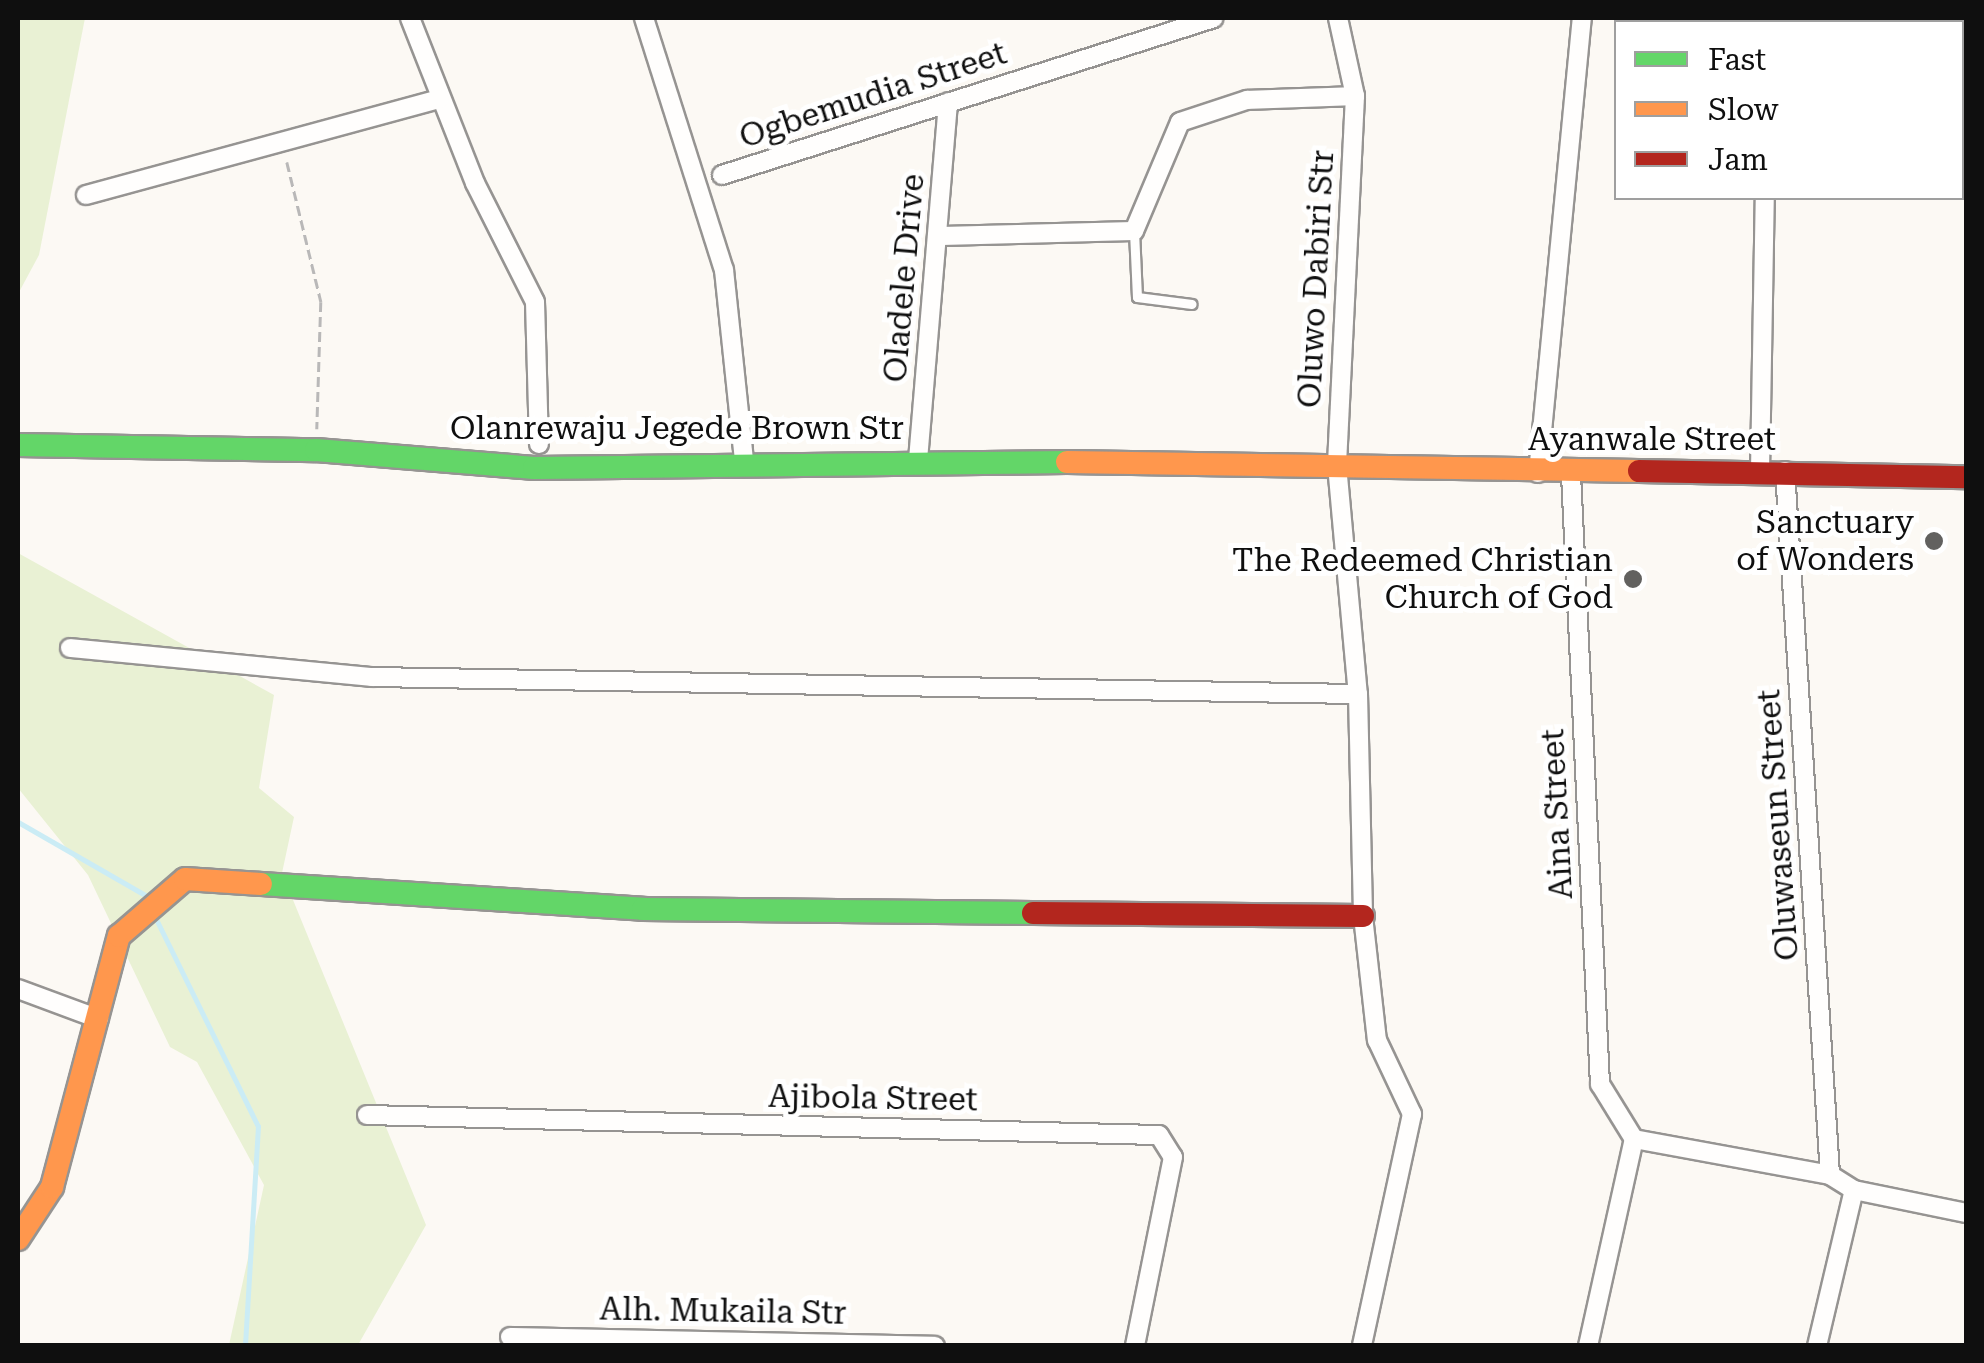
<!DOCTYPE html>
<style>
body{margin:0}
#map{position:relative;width:1984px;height:1363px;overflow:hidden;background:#fcf9f4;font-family:"Roboto Serif",serif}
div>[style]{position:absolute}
.green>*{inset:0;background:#e9f1d4}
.stream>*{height:5px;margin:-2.5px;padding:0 2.5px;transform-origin:2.5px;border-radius:2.5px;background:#cbecf5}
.path>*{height:2.5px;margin-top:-1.25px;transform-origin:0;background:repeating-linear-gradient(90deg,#b9b8b8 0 10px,transparent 0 15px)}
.roads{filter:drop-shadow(2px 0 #969492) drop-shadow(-2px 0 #969492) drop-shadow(0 2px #969492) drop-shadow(0 -2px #969492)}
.lane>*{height:9px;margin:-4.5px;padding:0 4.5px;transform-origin:4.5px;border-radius:4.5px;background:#fffefd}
.street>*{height:18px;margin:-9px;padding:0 9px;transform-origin:9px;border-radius:9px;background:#fffefd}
.fast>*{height:22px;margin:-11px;padding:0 11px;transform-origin:11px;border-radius:11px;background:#63d668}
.slow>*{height:22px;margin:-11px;padding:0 11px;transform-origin:11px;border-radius:11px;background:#ff974d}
.jam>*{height:22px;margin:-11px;padding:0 11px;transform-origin:11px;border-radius:11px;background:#b3261e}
.dots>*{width:28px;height:28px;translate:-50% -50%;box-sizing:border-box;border:5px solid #fff;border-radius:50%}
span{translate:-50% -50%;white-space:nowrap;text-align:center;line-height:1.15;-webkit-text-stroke:10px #fff;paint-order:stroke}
.street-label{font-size:32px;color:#0f0f0f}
.poi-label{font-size:32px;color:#0f0f0f}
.right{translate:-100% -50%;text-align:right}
.frame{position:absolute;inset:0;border:20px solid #0f0f0f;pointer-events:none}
.legend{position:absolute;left:1614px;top:20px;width:350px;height:180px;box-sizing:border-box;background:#fff;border:2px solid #9f9f9f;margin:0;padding:12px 18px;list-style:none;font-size:30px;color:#0f0f0f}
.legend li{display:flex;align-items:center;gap:20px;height:50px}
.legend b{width:50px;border:2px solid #9f9f9f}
</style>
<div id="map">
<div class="green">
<div style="clip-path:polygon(18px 18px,85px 18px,39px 255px,18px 294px)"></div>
<div style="clip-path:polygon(18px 553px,274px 695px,259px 788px,294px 817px,282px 873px,426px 1225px,358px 1345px,229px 1345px,264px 1185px,197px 1062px,170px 1047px,88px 875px,18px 788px)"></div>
</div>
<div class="stream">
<div style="left:18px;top:822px;width:152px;rotate:29.9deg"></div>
<div style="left:155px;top:917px;width:233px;rotate:63.8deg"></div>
<div style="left:258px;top:1126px;width:220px;rotate:93.4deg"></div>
</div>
<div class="path">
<div style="left:287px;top:162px;width:144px;rotate:76.3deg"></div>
<div style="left:321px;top:302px;width:127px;rotate:91.8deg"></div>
</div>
<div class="roads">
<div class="lane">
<div style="left:1134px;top:231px;width:66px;rotate:87.4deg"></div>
<div style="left:1137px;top:297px;width:55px;rotate:7.3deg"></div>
</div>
<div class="street">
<div style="left:410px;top:18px;width:177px;rotate:68.5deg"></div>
<div style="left:475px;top:183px;width:133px;rotate:63.2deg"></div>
<div style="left:535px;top:302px;width:142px;rotate:88.4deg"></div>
<div style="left:644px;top:18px;width:264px;rotate:72.4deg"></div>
<div style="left:724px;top:270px;width:190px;rotate:84deg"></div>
<div style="left:1338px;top:18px;width:80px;rotate:77.7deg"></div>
<div style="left:1355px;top:96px;width:369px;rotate:92.8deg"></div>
<div style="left:1337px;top:465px;width:230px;rotate:84.8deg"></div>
<div style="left:1358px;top:694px;width:222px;rotate:88.7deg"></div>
<div style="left:1363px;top:916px;width:125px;rotate:83.6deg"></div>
<div style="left:1377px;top:1040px;width:82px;rotate:64.7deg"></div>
<div style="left:1412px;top:1114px;width:237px;rotate:102.2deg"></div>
<div style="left:1768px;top:22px;width:4px;rotate:-90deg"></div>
<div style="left:722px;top:175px;width:516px;rotate:-17.7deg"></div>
<div style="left:86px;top:195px;width:366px;rotate:-15.2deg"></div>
<div style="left:941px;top:236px;width:193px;rotate:-1.5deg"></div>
<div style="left:1134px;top:231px;width:118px;rotate:-67.1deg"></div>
<div style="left:1180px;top:122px;width:71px;rotate:-18.2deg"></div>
<div style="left:1247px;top:100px;width:108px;rotate:-2.1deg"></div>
<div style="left:918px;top:460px;width:359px;rotate:-85.2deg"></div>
<div style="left:1760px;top:471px;width:273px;rotate:-89deg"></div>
<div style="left:1785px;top:471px;width:705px;rotate:86.34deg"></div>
<div style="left:1538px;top:473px;width:457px;rotate:-84.5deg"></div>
<div style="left:1571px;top:474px;width:611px;rotate:87.28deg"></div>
<div style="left:1600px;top:1084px;width:65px;rotate:58.3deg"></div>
<div style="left:70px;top:648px;width:303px;rotate:5.5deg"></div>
<div style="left:372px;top:677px;width:986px;rotate:0.99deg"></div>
<div style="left:18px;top:989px;width:86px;rotate:20.3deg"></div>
<div style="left:367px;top:1115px;width:792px;rotate:1.45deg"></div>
<div style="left:1159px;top:1135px;width:26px;rotate:58deg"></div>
<div style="left:1173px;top:1157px;width:193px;rotate:101.4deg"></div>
<div style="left:1634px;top:1139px;width:199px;rotate:10.4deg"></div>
<div style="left:1830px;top:1175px;width:28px;rotate:32deg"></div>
<div style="left:1854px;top:1190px;width:114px;rotate:11.6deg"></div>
<div style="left:510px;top:1337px;width:425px;rotate:1.2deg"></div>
<div style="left:1588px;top:1346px;width:212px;rotate:-77.5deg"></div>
<div style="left:1817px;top:1346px;width:160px;rotate:-76.7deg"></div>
</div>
<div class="fast">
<div style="left:18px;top:445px;width:298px;rotate:1deg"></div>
<div style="left:316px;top:450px;width:219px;rotate:4.7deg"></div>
<div style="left:534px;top:468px;width:533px;rotate:-0.64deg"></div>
<div style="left:261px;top:884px;width:383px;rotate:3.7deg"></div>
<div style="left:643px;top:909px;width:390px;rotate:0.6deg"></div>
</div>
<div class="slow">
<div style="left:1067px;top:462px;width:572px;rotate:0.9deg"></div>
<div style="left:18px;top:1239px;width:62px;rotate:-56.8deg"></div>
<div style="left:52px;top:1187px;width:260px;rotate:-75.1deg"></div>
<div style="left:119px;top:936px;width:87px;rotate:-40.8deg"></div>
<div style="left:185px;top:879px;width:76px;rotate:3.8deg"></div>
</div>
<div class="jam">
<div style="left:1639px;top:471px;width:327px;rotate:1.1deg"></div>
<div style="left:1033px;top:913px;width:330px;rotate:0.5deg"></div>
</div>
</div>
<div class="dots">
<div style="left:1934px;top:541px;background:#62615f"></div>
<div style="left:1633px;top:579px;background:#62615f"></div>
</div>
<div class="street-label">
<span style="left:873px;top:95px;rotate:-18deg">Ogbemudia Street</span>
<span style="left:904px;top:278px;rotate:-85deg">Oladele Drive</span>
<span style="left:1316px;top:279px;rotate:-87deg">Oluwo Dabiri Str</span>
<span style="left:677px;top:428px">Olanrewaju Jegede Brown Str</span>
<span style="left:1652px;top:439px">Ayanwale Street</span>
<span style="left:1557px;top:814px;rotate:-93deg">Aina Street</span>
<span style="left:1778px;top:825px;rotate:-94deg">Oluwaseun Street</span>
<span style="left:873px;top:1098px;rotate:1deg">Ajibola Street</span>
<span style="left:723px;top:1311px;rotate:1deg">Alh. Mukaila Str</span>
</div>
<div class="poi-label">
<span class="right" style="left:1914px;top:541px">Sanctuary<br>of Wonders</span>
<span class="right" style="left:1613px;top:579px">The Redeemed Christian<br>Church of God</span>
</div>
<div class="frame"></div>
<ul class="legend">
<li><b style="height:12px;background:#63d668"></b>Fast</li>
<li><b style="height:12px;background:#ff974d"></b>Slow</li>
<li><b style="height:12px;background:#b3261e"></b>Jam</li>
</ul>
</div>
